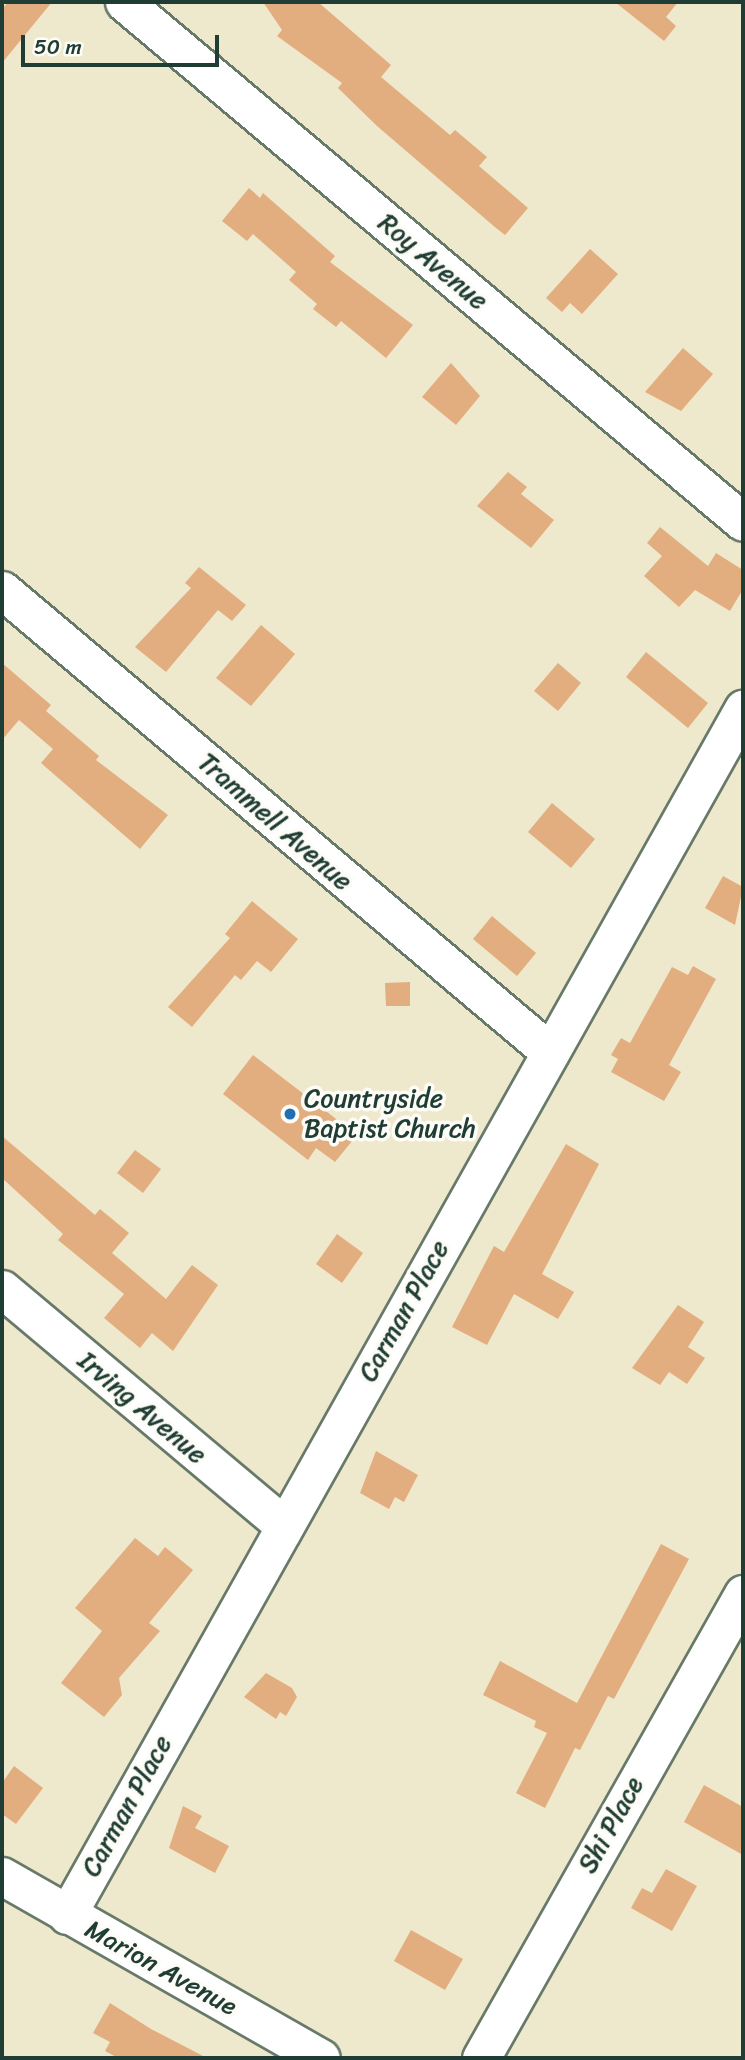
<!DOCTYPE html>
<style>
body{margin:0}
#map{position:relative;width:745px;height:2060px;overflow:hidden;background:#eee8cc;font-family:Sriracha,sans-serif}
div>[style]{position:absolute}
.building>*{inset:0;background:#e3ae7f}
.roads{filter:drop-shadow(2px 0 #677969) drop-shadow(-2px 0 #677969) drop-shadow(0 2px #677969) drop-shadow(0 -2px #677969)}
.minor>*{height:37px;margin:-18.5px;padding:0 18.5px;transform-origin:18.5px;border-radius:18.5px;background:#fff}
.dots>*{width:19px;height:19px;translate:-50% -50%;box-sizing:border-box;border:4px solid #fdfcf7;border-radius:50%}
span{translate:-50% -50%;white-space:nowrap;text-align:center;line-height:1.15;-webkit-text-stroke:7px #fdfcf7;paint-order:stroke}
.street-label{font-size:26px;color:#1f3d34}
.poi-label{font-size:26px;color:#1f3d34}
.left{translate:0 -50%;text-align:left}
.frame{position:absolute;inset:0;border:4px solid #1f3d34;pointer-events:none}
.scale{position:absolute;left:21px;top:35px;width:198px;height:32px;box-sizing:border-box;border:4px solid #1f3d34;border-top:0;padding-left:9px;font-size:21px;line-height:24px;white-space:nowrap;color:#1f3d34;-webkit-text-stroke:5px #fdfcf7;paint-order:stroke}
</style>
<div id="map">
<div class="building">
<div style="clip-path:polygon(8px 2px,52px 2px,2px 63px,2px 9px)"></div>
<div style="clip-path:polygon(263px 2px,318px 2px,391px 65px,381px 77px,450px 135px,455px 130px,487px 157px,479px 166px,528px 208px,505px 235px,496px 228px,377px 126px,338px 88px,342px 83px,277px 36px,282px 30px)"></div>
<div style="clip-path:polygon(615px 2px,678px 2px,666px 17px,676px 26px,664px 41px)"></div>
<div style="clip-path:polygon(249px 188px,260px 198px,263px 193px,335px 256px,330px 262px,413px 325px,386px 358px,341px 321px,336px 327px,313px 309px,317px 304px,289px 280px,296px 272px,253px 234px,247px 241px,222px 221px)"></div>
<div style="clip-path:polygon(590px 249px,618px 274px,582px 314px,570px 303px,562px 312px,546px 298px)"></div>
<div style="clip-path:polygon(683px 348px,713px 374px,681px 411px,645px 392px)"></div>
<div style="clip-path:polygon(451px 363px,480px 396px,456px 425px,422px 397px)"></div>
<div style="clip-path:polygon(508px 472px,527px 487px,521px 494px,554px 520px,531px 548px,477px 506px)"></div>
<div style="clip-path:polygon(660px 527px,708px 566px,716px 553px,743px 570px,743px 589px,730px 611px,695px 590px,679px 607px,644px 576px,662px 556px,647px 543px)"></div>
<div style="clip-path:polygon(199px 567px,246px 605px,232px 621px,218px 610px,166px 672px,135px 647px,191px 588px,185px 583px)"></div>
<div style="clip-path:polygon(261px 625px,295px 654px,251px 706px,216px 678px)"></div>
<div style="clip-path:polygon(646px 652px,708px 703px,688px 728px,626px 677px)"></div>
<div style="clip-path:polygon(2px 663px,51px 705px,46px 711px,99px 756px,96px 760px,168px 815px,140px 849px,41px 763px,53px 749px,19px 720px,2px 740px)"></div>
<div style="clip-path:polygon(558px 663px,581px 683px,558px 711px,534px 691px)"></div>
<div style="clip-path:polygon(552px 803px,595px 839px,571px 868px,528px 832px)"></div>
<div style="clip-path:polygon(723px 876px,743px 887px,735px 925px,705px 908px)"></div>
<div style="clip-path:polygon(252px 901px,298px 939px,271px 972px,257px 961px,241px 980px,235px 975px,192px 1027px,168px 1007px,230px 938px,225px 934px)"></div>
<div style="clip-path:polygon(492px 916px,536px 953px,517px 976px,473px 939px)"></div>
<div style="clip-path:polygon(693px 966px,716px 979px,669px 1065px,681px 1072px,664px 1101px,611px 1072px,618px 1059px,611px 1055px,621px 1038px,630px 1043px,672px 967px,688px 975px)"></div>
<div style="clip-path:polygon(410px 982px,410px 1006px,386px 1006px,385px 983px)"></div>
<div style="clip-path:polygon(253px 1055px,357px 1135px,335px 1162px,316px 1148px,308px 1160px,223px 1094px)"></div>
<div style="clip-path:polygon(2px 1136px,95px 1215px,100px 1209px,129px 1233px,112px 1253px,166px 1299px,192px 1265px,218px 1285px,173px 1351px,152px 1333px,140px 1348px,104px 1318px,124px 1294px,58px 1240px,63px 1234px,2px 1178px)"></div>
<div style="clip-path:polygon(566px 1144px,599px 1164px,542px 1274px,574px 1292px,558px 1319px,514px 1294px,487px 1345px,452px 1327px,494px 1246px,504px 1252px)"></div>
<div style="clip-path:polygon(135px 1150px,161px 1169px,143px 1193px,117px 1173px)"></div>
<div style="clip-path:polygon(337px 1234px,363px 1253px,342px 1283px,316px 1264px)"></div>
<div style="clip-path:polygon(678px 1305px,704px 1322px,688px 1347px,705px 1358px,687px 1384px,669px 1372px,660px 1385px,632px 1368px)"></div>
<div style="clip-path:polygon(376px 1451px,418px 1475px,404px 1502px,395px 1497px,389px 1509px,360px 1493px)"></div>
<div style="clip-path:polygon(135px 1538px,158px 1556px,165px 1547px,193px 1570px,149px 1623px,160px 1631px,119px 1678px,122px 1695px,104px 1717px,61px 1683px,102px 1631px,75px 1608px)"></div>
<div style="clip-path:polygon(661px 1544px,689px 1559px,614px 1699px,608px 1696px,580px 1750px,575px 1748px,545px 1808px,516px 1793px,547px 1733px,534px 1727px,536px 1721px,483px 1695px,500px 1661px,577px 1703px)"></div>
<div style="clip-path:polygon(266px 1673px,292px 1688px,297px 1697px,286px 1716px,280px 1712px,276px 1719px,244px 1697px)"></div>
<div style="clip-path:polygon(14px 1766px,43px 1788px,16px 1824px,2px 1814px,2px 1783px)"></div>
<div style="clip-path:polygon(704px 1785px,743px 1807px,743px 1855px,684px 1822px)"></div>
<div style="clip-path:polygon(183px 1806px,202px 1816px,195px 1828px,229px 1846px,215px 1873px,169px 1848px)"></div>
<div style="clip-path:polygon(666px 1869px,697px 1886px,672px 1931px,631px 1908px,642px 1888px,652px 1893px)"></div>
<div style="clip-path:polygon(411px 1930px,463px 1959px,445px 1990px,394px 1961px)"></div>
<div style="clip-path:polygon(110px 2003px,151px 2029px,207px 2058px,118px 2058px,105px 2051px,110px 2042px,93px 2033px)"></div>
</div>
<div class="roads">
<div class="minor">
<div style="left:124px;top:2px;width:808px;rotate:40.03deg"></div>
<div style="left:2px;top:590px;width:717px;rotate:40.13deg"></div>
<div style="left:2px;top:1289px;width:367px;rotate:40deg"></div>
<div style="left:2px;top:1876px;width:367px;rotate:29.7deg"></div>
<div style="left:67px;top:1915px;width:1383px;rotate:-60.73deg"></div>
<div style="left:481px;top:2058px;width:533px;rotate:-60.55deg"></div>
</div>
</div>
<div class="dots">
<div style="left:290px;top:1114px;background:#1f6fb2"></div>
</div>
<div class="street-label">
<span style="left:433px;top:262px;rotate:40deg">Roy Avenue</span>
<span style="left:275px;top:822px;rotate:41deg">Trammell Avenue</span>
<span style="left:404px;top:1311px;rotate:-61deg">Carman Place</span>
<span style="left:142px;top:1408px;rotate:40deg">Irving Avenue</span>
<span style="left:127px;top:1806px;rotate:-61deg">Carman Place</span>
<span style="left:611px;top:1825px;rotate:-61deg">Shi Place</span>
<span style="left:161px;top:1968px;rotate:29deg">Marion Avenue</span>
</div>
<div class="poi-label">
<span class="left" style="left:304px;top:1114px">Countryside<br>Baptist Church</span>
</div>
<div class="frame"></div>
<div class="scale">50 m</div>
</div>
